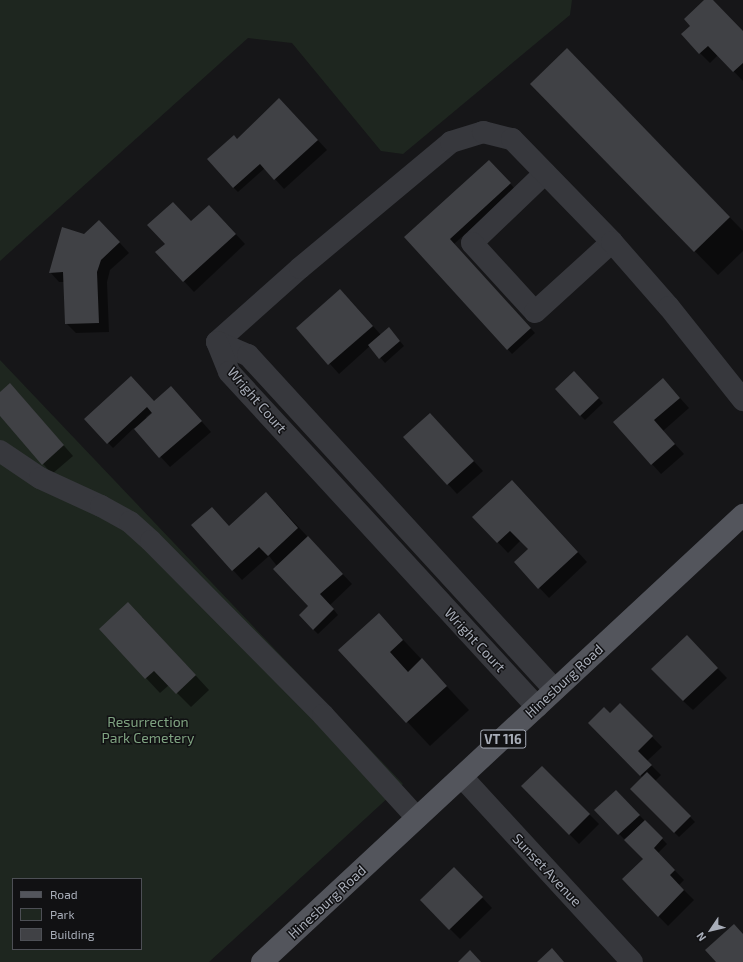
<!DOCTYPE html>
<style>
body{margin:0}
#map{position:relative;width:743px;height:962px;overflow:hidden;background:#161618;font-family:"Exo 2",sans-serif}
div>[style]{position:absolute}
.green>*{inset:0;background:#1e261f}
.shadow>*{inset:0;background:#0007}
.building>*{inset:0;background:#404145}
.minor>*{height:22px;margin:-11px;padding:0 11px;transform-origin:11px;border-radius:11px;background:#37383d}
.major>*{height:22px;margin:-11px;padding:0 11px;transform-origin:11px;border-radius:11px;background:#53555c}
span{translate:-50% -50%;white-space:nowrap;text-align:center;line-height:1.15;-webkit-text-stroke:3px #111113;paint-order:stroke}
.shield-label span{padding:1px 3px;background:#111113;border:1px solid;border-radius:3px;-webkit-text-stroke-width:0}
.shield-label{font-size:13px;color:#a8adb8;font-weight:700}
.street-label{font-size:14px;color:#a8adb8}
.park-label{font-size:14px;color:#7fa381}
.legend{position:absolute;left:12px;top:878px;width:130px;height:72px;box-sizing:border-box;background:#111113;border:1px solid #4d4f55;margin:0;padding:5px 7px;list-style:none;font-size:12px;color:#a8adb8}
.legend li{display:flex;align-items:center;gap:8px;height:20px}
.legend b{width:20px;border:1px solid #4d4f55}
.north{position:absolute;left:691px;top:910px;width:40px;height:40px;-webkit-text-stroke:3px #111113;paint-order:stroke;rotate:235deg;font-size:11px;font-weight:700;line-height:16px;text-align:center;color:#a8adb8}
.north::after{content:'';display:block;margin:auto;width:14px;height:18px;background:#a8adb8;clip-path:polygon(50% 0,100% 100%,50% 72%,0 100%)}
</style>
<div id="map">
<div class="green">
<div style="clip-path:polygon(0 0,572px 0,570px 15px,403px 154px,381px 151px,292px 43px,248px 38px,0 261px)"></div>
<div style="clip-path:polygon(evenodd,0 360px,403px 784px,209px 962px,0 962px,0 360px,13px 879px,141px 879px,141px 949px,13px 949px,13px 879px)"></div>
</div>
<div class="shadow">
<div style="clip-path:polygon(705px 0,712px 0,743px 32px,743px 81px,718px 55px,710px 63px,700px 53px)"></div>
<div style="clip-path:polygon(590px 73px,743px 231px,743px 251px,718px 275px,532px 84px)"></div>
<div style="clip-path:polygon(289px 109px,327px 150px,284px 189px,265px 168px,238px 192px,233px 187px,237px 140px)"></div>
<div style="clip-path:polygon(494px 166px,515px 189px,454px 244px,535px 333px,512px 354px,406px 238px)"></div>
<div style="clip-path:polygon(219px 216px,245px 244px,194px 292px,157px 252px,191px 222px)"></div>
<div style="clip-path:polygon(109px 231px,129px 253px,110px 270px,107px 282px,109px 332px,76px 333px,66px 323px,64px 282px,59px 282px,50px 272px,85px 235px)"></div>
<div style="clip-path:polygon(350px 300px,381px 335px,393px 333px,404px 346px,385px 363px,370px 346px,339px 374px,298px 328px)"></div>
<div style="clip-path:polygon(574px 373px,603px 403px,585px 420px,580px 415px)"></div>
<div style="clip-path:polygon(663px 379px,689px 408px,663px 431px,684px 454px,661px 474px,614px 422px)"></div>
<div style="clip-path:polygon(10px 384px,73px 456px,52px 474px,0 415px,0 393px)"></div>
<div style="clip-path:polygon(evenodd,171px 387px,211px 432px,170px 467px,134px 428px,113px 448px,85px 419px,154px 402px,171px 387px,152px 412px,154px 413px,147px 419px,146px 417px,152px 412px)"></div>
<div style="clip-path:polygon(430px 414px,483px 471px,457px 494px,405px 437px)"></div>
<div style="clip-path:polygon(522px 491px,587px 562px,549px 598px,515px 562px,529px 549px,521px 540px,508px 553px,474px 517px)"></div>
<div style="clip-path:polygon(276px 503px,352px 584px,330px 605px,338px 615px,318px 634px,313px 629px,309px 606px,269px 556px,242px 580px,193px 526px,229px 527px)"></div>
<div style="clip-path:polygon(379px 614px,469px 710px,430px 746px,340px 650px)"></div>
<div style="clip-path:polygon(142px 617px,209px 690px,191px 707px,169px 685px,160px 693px,100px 629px)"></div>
<div style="clip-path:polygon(696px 646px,727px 678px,693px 710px,683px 701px)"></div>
<div style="clip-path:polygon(620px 704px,662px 747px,647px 761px,661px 775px,655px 781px,695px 822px,679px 837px,631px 789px,643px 778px,589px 723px,610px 714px)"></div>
<div style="clip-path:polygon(542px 767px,599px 824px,579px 844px,522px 786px)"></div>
<div style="clip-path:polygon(616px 791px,667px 844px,658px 853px,684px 880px,679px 885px,694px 900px,668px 926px,623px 880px,644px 859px,632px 834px,624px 839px,596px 810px)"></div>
<div style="clip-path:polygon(464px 878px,492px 908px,460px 939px,421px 900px)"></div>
</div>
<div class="building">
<div style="clip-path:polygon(704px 0,713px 0,743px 31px,743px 63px,733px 72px,708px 46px,699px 54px,681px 34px,690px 26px,684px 19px)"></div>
<div style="clip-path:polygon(567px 48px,730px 217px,694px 252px,530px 84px)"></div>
<div style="clip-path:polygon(279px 98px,318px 140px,274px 180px,260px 164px,233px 188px,207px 159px,234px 135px,237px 139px)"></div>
<div style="clip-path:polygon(489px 160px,511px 183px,450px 239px,531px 328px,507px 350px,404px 237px)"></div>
<div style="clip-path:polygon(173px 202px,191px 221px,209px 205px,236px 234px,183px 282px,155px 252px,165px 244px,147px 225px)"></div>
<div style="clip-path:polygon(99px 220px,120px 242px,101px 260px,97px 272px,99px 323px,65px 324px,63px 272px,49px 273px,62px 227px,84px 234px)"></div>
<div style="clip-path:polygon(340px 289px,373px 326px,328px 365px,296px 328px)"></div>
<div style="clip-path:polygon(389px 327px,400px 341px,379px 359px,368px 345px)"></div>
<div style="clip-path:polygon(574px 371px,599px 398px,580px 416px,555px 389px)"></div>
<div style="clip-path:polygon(131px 376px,154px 401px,171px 386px,202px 421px,159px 458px,134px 429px,152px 413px,147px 407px,107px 444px,84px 419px)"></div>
<div style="clip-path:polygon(663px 378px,680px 398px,654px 420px,675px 444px,651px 465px,613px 422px)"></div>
<div style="clip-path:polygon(10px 383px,64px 445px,42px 465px,0 416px,0 392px)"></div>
<div style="clip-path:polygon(430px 413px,474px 461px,447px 485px,403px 437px)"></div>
<div style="clip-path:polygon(512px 480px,578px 552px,538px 589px,514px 562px,528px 549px,510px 531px,497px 543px,472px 517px)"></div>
<div style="clip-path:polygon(266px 492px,298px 528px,268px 556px,259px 547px,232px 571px,191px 525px,212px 507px,229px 526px)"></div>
<div style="clip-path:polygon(308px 536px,343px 574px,320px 594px,334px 609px,313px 630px,299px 615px,308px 606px,273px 569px)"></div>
<div style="clip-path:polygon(128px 602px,196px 675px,176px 694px,154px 671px,145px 679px,99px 629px)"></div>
<div style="clip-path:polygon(379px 613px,403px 640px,390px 652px,408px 672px,422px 658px,447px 686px,406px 723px,338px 650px)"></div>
<div style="clip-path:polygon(687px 635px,718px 668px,683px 701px,651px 669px)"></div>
<div style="clip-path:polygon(620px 703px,653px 736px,638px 751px,652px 765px,640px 776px,588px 723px,604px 707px,610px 713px)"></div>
<div style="clip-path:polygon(542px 766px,590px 814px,569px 835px,521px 786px)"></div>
<div style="clip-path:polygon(647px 772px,691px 816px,674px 833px,630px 789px)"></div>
<div style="clip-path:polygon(616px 790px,640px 815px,618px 835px,594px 810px)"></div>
<div style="clip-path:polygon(645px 820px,663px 838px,654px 848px,675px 870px,670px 875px,684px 890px,658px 917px,622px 879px,643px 859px,624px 840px)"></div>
<div style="clip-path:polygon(454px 867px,483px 897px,449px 930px,420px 900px)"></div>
<div style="clip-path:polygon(734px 924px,743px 934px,743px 962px,716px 962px,705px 950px)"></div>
<div style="clip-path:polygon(552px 948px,564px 962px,537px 962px)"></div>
<div style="clip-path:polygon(470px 950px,481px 962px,458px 962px)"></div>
</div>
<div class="minor">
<div style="left:545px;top:173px;width:101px;rotate:136.2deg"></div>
<div style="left:472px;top:243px;width:93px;rotate:47.6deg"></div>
<div style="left:535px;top:312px;width:104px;rotate:-42.3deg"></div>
<div style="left:217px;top:342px;width:111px;rotate:-41.7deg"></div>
<div style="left:300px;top:268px;width:197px;rotate:-39.8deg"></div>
<div style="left:451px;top:142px;width:34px;rotate:-17deg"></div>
<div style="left:483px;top:132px;width:30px;rotate:14deg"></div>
<div style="left:512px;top:139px;width:144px;rotate:45.8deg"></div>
<div style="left:612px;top:242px;width:86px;rotate:48.8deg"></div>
<div style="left:669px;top:307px;width:119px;rotate:51.5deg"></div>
<div style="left:217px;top:342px;width:34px;rotate:23deg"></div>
<div style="left:248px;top:355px;width:454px;rotate:47.5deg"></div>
<div style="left:217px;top:342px;width:32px;rotate:68deg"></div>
<div style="left:229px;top:372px;width:455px;rotate:47.4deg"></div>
<div style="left:0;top:451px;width:48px;rotate:34deg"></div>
<div style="left:40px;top:478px;width:67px;rotate:24.7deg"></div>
<div style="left:101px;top:506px;width:33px;rotate:29deg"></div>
<div style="left:130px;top:522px;width:28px;rotate:42deg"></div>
<div style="left:151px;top:541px;width:245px;rotate:45.3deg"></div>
<div style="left:323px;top:715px;width:139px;rotate:47.6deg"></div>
<div style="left:462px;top:777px;width:251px;rotate:47.4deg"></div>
</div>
<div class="major">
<div style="left:262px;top:962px;width:657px;rotate:-42.9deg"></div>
</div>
<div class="shield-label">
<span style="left:503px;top:739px">VT 116</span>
</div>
<div class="street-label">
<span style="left:257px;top:400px;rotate:49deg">Wright Court</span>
<span style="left:475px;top:640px;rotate:47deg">Wright Court</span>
<span style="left:564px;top:681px;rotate:-43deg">Hinesburg Road</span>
<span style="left:547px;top:870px;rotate:47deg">Sunset Avenue</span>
<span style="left:327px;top:902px;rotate:-43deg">Hinesburg Road</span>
</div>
<div class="park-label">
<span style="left:148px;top:730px">Resurrection<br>Park Cemetery</span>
</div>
<ul class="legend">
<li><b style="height:5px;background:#53555c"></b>Road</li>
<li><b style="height:11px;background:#1e261f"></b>Park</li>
<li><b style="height:11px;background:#404145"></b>Building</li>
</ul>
<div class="north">N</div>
</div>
